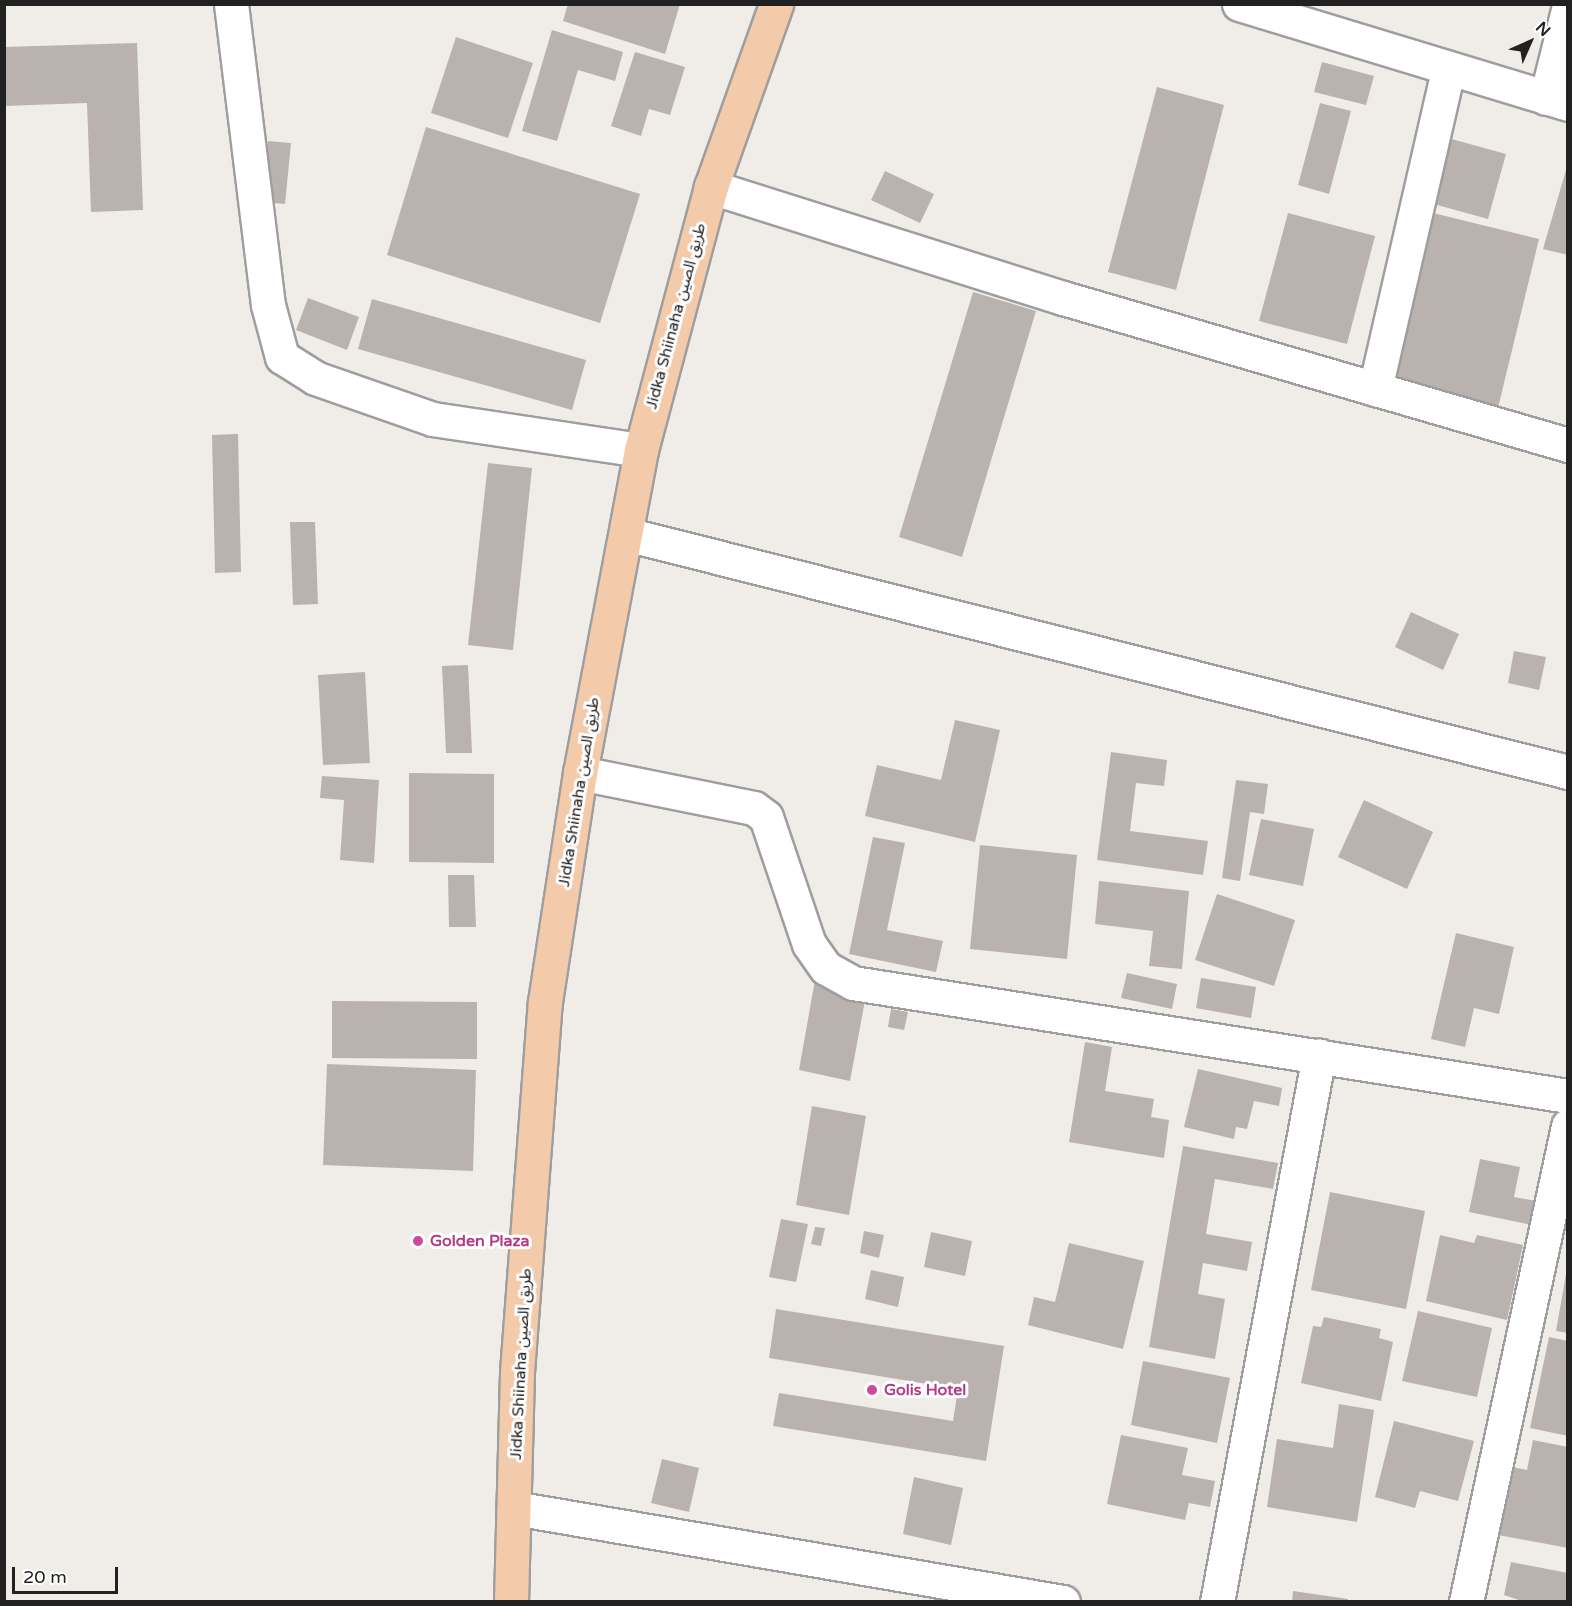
<!DOCTYPE html>
<meta charset="utf-8">
<style>
body{margin:0}
#map{position:relative;width:1572px;height:1606px;overflow:hidden;background:#f0ede9;font-family:"Varela Round","Noto Sans Arabic",sans-serif}
div>[style]{position:absolute}
.building>*{inset:0;background:#bab2af}
.roads{filter:drop-shadow(2px 0 #9e9e9e) drop-shadow(-2px 0 #9e9e9e) drop-shadow(0 2px #9e9e9e) drop-shadow(0 -2px #9e9e9e)}
.minor>*{height:33px;margin:-16.5px;padding:0 16.5px;transform-origin:16.5px;border-radius:16.5px;background:#fff}
.major>*{height:33px;margin:-16.5px;padding:0 16.5px;transform-origin:16.5px;border-radius:16.5px;background:#f3cbab}
.dots>*{width:16px;height:16px;translate:-50% -50%;box-sizing:border-box;border:3px solid #fff;border-radius:50%}
span{translate:-50% -50%;white-space:nowrap;text-align:center;line-height:1.15;-webkit-text-stroke:6px #fff;paint-order:stroke}
.street-label{font-size:16px;color:#212121}
.hotel-label{font-size:16px;color:#b23c85;font-weight:700}
.left{translate:0 -50%;text-align:left}
.frame{position:absolute;inset:0;border:6px solid #212121;pointer-events:none}
.north{position:absolute;left:1500px;top:12px;width:60px;height:60px;-webkit-text-stroke:4px #fff;paint-order:stroke;rotate:45deg;font-size:16px;font-weight:700;line-height:24px;text-align:center;color:#212121}
.north::after{content:'';display:block;margin:auto;width:21px;height:27px;background:#212121;clip-path:polygon(50% 0,100% 100%,50% 72%,0 100%)}
.scale{position:absolute;left:12px;top:1567px;width:106px;height:27px;box-sizing:border-box;border:3px solid #212121;border-top:0;padding-left:8px;font-size:18px;line-height:21px;white-space:nowrap;color:#212121;-webkit-text-stroke:4px #fff;paint-order:stroke}
</style>
<div id="map">
<div class="building">
<div style="clip-path:polygon(568px 4px,680px 4px,665px 54px,563px 21px)"></div>
<div style="clip-path:polygon(552px 30px,623px 52px,615px 81px,578px 70px,557px 141px,522px 131px)"></div>
<div style="clip-path:polygon(456px 37px,533px 63px,508px 138px,431px 113px)"></div>
<div style="clip-path:polygon(137px 43px,143px 210px,91px 212px,87px 103px,4px 106px,4px 47px)"></div>
<div style="clip-path:polygon(635px 52px,685px 67px,670px 115px,649px 109px,641px 136px,611px 126px)"></div>
<div style="clip-path:polygon(1322px 62px,1374px 76px,1366px 105px,1314px 92px)"></div>
<div style="clip-path:polygon(1157px 87px,1224px 105px,1176px 290px,1108px 272px)"></div>
<div style="clip-path:polygon(1320px 103px,1351px 111px,1329px 194px,1298px 185px)"></div>
<div style="clip-path:polygon(426px 127px,640px 194px,600px 323px,387px 255px)"></div>
<div style="clip-path:polygon(1448px 138px,1506px 154px,1488px 219px,1430px 203px)"></div>
<div style="clip-path:polygon(268px 141px,291px 143px,285px 204px,262px 202px)"></div>
<div style="clip-path:polygon(1568px 163px,1568px 255px,1543px 249px)"></div>
<div style="clip-path:polygon(885px 171px,934px 194px,920px 223px,871px 200px)"></div>
<div style="clip-path:polygon(1288px 213px,1375px 236px,1347px 344px,1259px 321px)"></div>
<div style="clip-path:polygon(1433px 213px,1539px 239px,1497px 412px,1392px 385px)"></div>
<div style="clip-path:polygon(973px 292px,1036px 311px,962px 557px,899px 537px)"></div>
<div style="clip-path:polygon(308px 298px,359px 317px,347px 350px,296px 330px)"></div>
<div style="clip-path:polygon(372px 299px,586px 360px,572px 410px,358px 349px)"></div>
<div style="clip-path:polygon(238px 434px,241px 572px,215px 573px,212px 435px)"></div>
<div style="clip-path:polygon(488px 463px,532px 468px,513px 650px,468px 645px)"></div>
<div style="clip-path:polygon(290px 522px,315px 522px,318px 604px,293px 605px)"></div>
<div style="clip-path:polygon(1411px 612px,1459px 634px,1443px 670px,1395px 647px)"></div>
<div style="clip-path:polygon(1514px 651px,1546px 657px,1539px 690px,1508px 683px)"></div>
<div style="clip-path:polygon(468px 665px,472px 753px,446px 753px,442px 666px)"></div>
<div style="clip-path:polygon(365px 672px,370px 763px,323px 765px,318px 675px)"></div>
<div style="clip-path:polygon(955px 720px,1000px 730px,975px 842px,865px 816px,877px 765px,941px 780px)"></div>
<div style="clip-path:polygon(1111px 752px,1167px 760px,1164px 786px,1136px 783px,1130px 831px,1208px 841px,1203px 875px,1097px 860px)"></div>
<div style="clip-path:polygon(409px 773px,494px 774px,494px 863px,409px 862px)"></div>
<div style="clip-path:polygon(322px 776px,379px 780px,374px 863px,340px 860px,344px 800px,320px 798px)"></div>
<div style="clip-path:polygon(1236px 780px,1268px 784px,1264px 814px,1250px 812px,1240px 881px,1222px 878px)"></div>
<div style="clip-path:polygon(1364px 800px,1433px 832px,1407px 889px,1338px 857px)"></div>
<div style="clip-path:polygon(1261px 819px,1314px 829px,1303px 886px,1249px 875px)"></div>
<div style="clip-path:polygon(873px 837px,905px 843px,887px 930px,943px 941px,936px 972px,849px 954px)"></div>
<div style="clip-path:polygon(980px 845px,1077px 855px,1067px 959px,970px 949px)"></div>
<div style="clip-path:polygon(448px 875px,474px 875px,476px 927px,449px 927px)"></div>
<div style="clip-path:polygon(1099px 881px,1189px 891px,1182px 969px,1149px 966px,1153px 931px,1095px 924px)"></div>
<div style="clip-path:polygon(1217px 894px,1295px 920px,1274px 986px,1195px 960px)"></div>
<div style="clip-path:polygon(1456px 933px,1514px 947px,1499px 1014px,1474px 1008px,1465px 1047px,1431px 1039px)"></div>
<div style="clip-path:polygon(1127px 973px,1177px 984px,1172px 1009px,1121px 998px)"></div>
<div style="clip-path:polygon(1201px 978px,1256px 987px,1251px 1018px,1196px 1008px)"></div>
<div style="clip-path:polygon(815px 980px,867px 990px,850px 1081px,799px 1070px)"></div>
<div style="clip-path:polygon(332px 1001px,477px 1002px,477px 1059px,332px 1058px)"></div>
<div style="clip-path:polygon(891px 1009px,908px 1012px,904px 1030px,888px 1027px)"></div>
<div style="clip-path:polygon(1085px 1042px,1112px 1047px,1105px 1091px,1154px 1099px,1151px 1117px,1169px 1120px,1164px 1158px,1069px 1142px)"></div>
<div style="clip-path:polygon(327px 1064px,476px 1070px,473px 1171px,323px 1165px)"></div>
<div style="clip-path:polygon(1198px 1069px,1282px 1088px,1279px 1106px,1254px 1101px,1247px 1129px,1236px 1127px,1234px 1139px,1184px 1127px)"></div>
<div style="clip-path:polygon(812px 1106px,866px 1116px,849px 1215px,796px 1205px)"></div>
<div style="clip-path:polygon(1183px 1146px,1278px 1163px,1273px 1189px,1215px 1179px,1206px 1234px,1252px 1242px,1247px 1271px,1203px 1263px,1198px 1294px,1225px 1299px,1215px 1359px,1149px 1347px)"></div>
<div style="clip-path:polygon(1480px 1159px,1520px 1167px,1514px 1197px,1536px 1201px,1541px 1171px,1548px 1172px,1537px 1226px,1469px 1212px)"></div>
<div style="clip-path:polygon(1330px 1192px,1425px 1211px,1406px 1309px,1311px 1290px)"></div>
<div style="clip-path:polygon(781px 1219px,808px 1224px,796px 1282px,769px 1277px)"></div>
<div style="clip-path:polygon(815px 1227px,825px 1228px,821px 1246px,811px 1244px)"></div>
<div style="clip-path:polygon(864px 1231px,884px 1235px,879px 1258px,860px 1253px)"></div>
<div style="clip-path:polygon(931px 1232px,972px 1241px,965px 1276px,924px 1267px)"></div>
<div style="clip-path:polygon(1440px 1235px,1474px 1243px,1477px 1235px,1523px 1245px,1507px 1320px,1426px 1301px)"></div>
<div style="clip-path:polygon(1069px 1243px,1144px 1261px,1123px 1349px,1028px 1325px,1034px 1297px,1055px 1302px)"></div>
<div style="clip-path:polygon(871px 1270px,904px 1277px,898px 1307px,865px 1299px)"></div>
<div style="clip-path:polygon(1566px 1274px,1568px 1274px,1568px 1333px,1556px 1331px)"></div>
<div style="clip-path:polygon(776px 1309px,1004px 1346px,986px 1461px,773px 1426px,779px 1393px,953px 1421px,958px 1389px,769px 1358px)"></div>
<div style="clip-path:polygon(1418px 1311px,1492px 1328px,1477px 1397px,1402px 1381px)"></div>
<div style="clip-path:polygon(1324px 1317px,1381px 1329px,1379px 1338px,1393px 1342px,1381px 1401px,1301px 1383px,1313px 1326px,1321px 1327px)"></div>
<div style="clip-path:polygon(1549px 1337px,1568px 1341px,1568px 1436px,1530px 1428px)"></div>
<div style="clip-path:polygon(1143px 1361px,1230px 1378px,1217px 1443px,1131px 1425px)"></div>
<div style="clip-path:polygon(1339px 1404px,1374px 1410px,1357px 1522px,1267px 1507px,1277px 1439px,1333px 1448px)"></div>
<div style="clip-path:polygon(1394px 1421px,1474px 1441px,1458px 1501px,1420px 1491px,1415px 1508px,1375px 1497px)"></div>
<div style="clip-path:polygon(1121px 1435px,1188px 1448px,1182px 1475px,1215px 1481px,1210px 1507px,1189px 1503px,1185px 1520px,1107px 1504px)"></div>
<div style="clip-path:polygon(1533px 1440px,1568px 1447px,1568px 1548px,1498px 1535px,1512px 1467px,1527px 1470px)"></div>
<div style="clip-path:polygon(662px 1459px,699px 1468px,689px 1512px,651px 1503px)"></div>
<div style="clip-path:polygon(914px 1477px,963px 1488px,951px 1545px,903px 1534px)"></div>
<div style="clip-path:polygon(1511px 1562px,1568px 1573px,1568px 1602px,1525px 1602px,1504px 1595px)"></div>
<div style="clip-path:polygon(1293px 1591px,1348px 1599px,1348px 1602px,1292px 1602px)"></div>
</div>
<div class="roads">
<div class="minor">
<div style="left:231px;top:4px;width:303px;rotate:83deg"></div>
<div style="left:268px;top:305px;width:54px;rotate:74.9deg"></div>
<div style="left:282px;top:357px;width:39px;rotate:32deg"></div>
<div style="left:315px;top:378px;width:125px;rotate:19.2deg"></div>
<div style="left:433px;top:419px;width:210px;rotate:8.5deg"></div>
<div style="left:1239px;top:4px;width:344px;rotate:16.9deg"></div>
<div style="left:1546px;top:98px;width:91px;rotate:-76deg"></div>
<div style="left:711px;top:187px;width:369px;rotate:17.5deg"></div>
<div style="left:1063px;top:298px;width:526px;rotate:16.23deg"></div>
<div style="left:1375px;top:389px;width:327px;rotate:-77.1deg"></div>
<div style="left:626px;top:534px;width:972px;rotate:14.18deg"></div>
<div style="left:580px;top:773px;width:177px;rotate:11.4deg"></div>
<div style="left:754px;top:808px;width:15px;rotate:37deg"></div>
<div style="left:766px;top:817px;width:134px;rotate:71.3deg"></div>
<div style="left:809px;top:944px;width:29px;rotate:55deg"></div>
<div style="left:826px;top:968px;width:31px;rotate:29deg"></div>
<div style="left:853px;top:983px;width:724px;rotate:8.98deg"></div>
<div style="left:514px;top:1508px;width:557px;rotate:9.72deg"></div>
<div style="left:1217px;top:1602px;width:556px;rotate:-79.44deg"></div>
<div style="left:1466px;top:1602px;width:487px;rotate:-77.9deg"></div>
</div>
<div class="major">
<div style="left:511px;top:1602px;width:230px;rotate:-88.5deg"></div>
<div style="left:517px;top:1372px;width:371px;rotate:-85.7deg"></div>
<div style="left:545px;top:1002px;width:232px;rotate:-81.3deg"></div>
<div style="left:580px;top:773px;width:329px;rotate:-79.3deg"></div>
<div style="left:641px;top:450px;width:272px;rotate:-75.1deg"></div>
<div style="left:711px;top:187px;width:194px;rotate:-70.4deg"></div>
</div>
</div>
<div class="dots">
<div style="left:418px;top:1241px;background:#d1479c"></div>
<div style="left:872px;top:1390px;background:#d1479c"></div>
</div>
<div class="street-label">
<span style="left:676px;top:316px;rotate:-75deg">Jidka Shiinaha طريق الصين</span>
<span style="left:579px;top:792px;rotate:-81deg">Jidka Shiinaha طريق الصين</span>
<span style="left:521px;top:1364px;rotate:-87deg">Jidka Shiinaha طريق الصين</span>
</div>
<div class="hotel-label">
<span class="left" style="left:430px;top:1241px">Golden Plaza</span>
<span class="left" style="left:884px;top:1390px">Golis Hotel</span>
</div>
<div class="frame"></div>
<div class="north">N</div>
<div class="scale">20 m</div>
</div>
